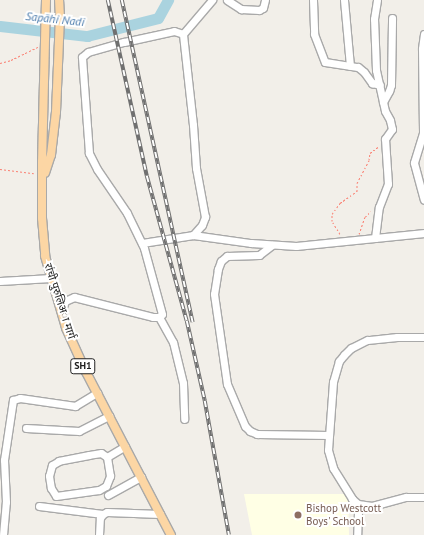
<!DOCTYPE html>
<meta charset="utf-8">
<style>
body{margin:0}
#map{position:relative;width:424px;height:535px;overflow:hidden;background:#f2efe9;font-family:"PT Sans","Noto Sans Devanagari",sans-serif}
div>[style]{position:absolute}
.education>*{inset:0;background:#ffffe5}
.river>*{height:11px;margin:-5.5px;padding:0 5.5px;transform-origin:5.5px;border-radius:5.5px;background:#aad3df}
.path>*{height:1px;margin-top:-0.5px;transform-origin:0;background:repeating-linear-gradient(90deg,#fa8072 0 2px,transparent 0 4px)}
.roads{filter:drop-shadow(1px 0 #a9a9a9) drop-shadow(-1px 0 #a9a9a9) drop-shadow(0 1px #a9a9a9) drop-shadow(0 -1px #a9a9a9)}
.minor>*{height:7px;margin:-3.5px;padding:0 3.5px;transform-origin:3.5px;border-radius:3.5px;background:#fff}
.major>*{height:8px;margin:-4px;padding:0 4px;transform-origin:4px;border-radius:4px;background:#fcd6a4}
.rail>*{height:3.5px;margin-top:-1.75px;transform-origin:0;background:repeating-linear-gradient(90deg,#fff 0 6px,#707070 0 12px);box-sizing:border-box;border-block:1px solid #707070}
.dots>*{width:11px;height:11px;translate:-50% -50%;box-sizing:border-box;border:2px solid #fff;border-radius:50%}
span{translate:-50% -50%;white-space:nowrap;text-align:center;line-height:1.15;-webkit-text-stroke:4px #fff;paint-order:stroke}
.shield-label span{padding:1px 3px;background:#fff;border:1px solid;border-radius:3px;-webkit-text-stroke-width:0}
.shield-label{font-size:10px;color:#222;font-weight:700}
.street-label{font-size:11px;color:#222}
.education-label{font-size:11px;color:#785e54}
.left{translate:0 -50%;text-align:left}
.water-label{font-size:12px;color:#4a7aab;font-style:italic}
</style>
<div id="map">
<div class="education">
<div style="clip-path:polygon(244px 494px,348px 494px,349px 535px,252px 535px)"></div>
</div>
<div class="river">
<div style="left:0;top:26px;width:88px;rotate:6.6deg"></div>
<div style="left:87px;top:36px;width:73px;rotate:-14.2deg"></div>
<div style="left:158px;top:18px;width:21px;rotate:-61deg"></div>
</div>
<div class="path">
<div style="left:0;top:63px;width:11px;rotate:-15deg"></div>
<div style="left:11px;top:60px;width:30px;rotate:-26deg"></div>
<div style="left:0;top:169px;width:34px;rotate:7deg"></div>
<div style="left:340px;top:234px;width:15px;rotate:-122deg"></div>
<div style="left:332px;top:221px;width:7px;rotate:-90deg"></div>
<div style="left:332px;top:214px;width:14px;rotate:-54deg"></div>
<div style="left:340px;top:203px;width:21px;rotate:-35deg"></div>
<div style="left:357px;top:191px;width:8px;rotate:-90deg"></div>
<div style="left:357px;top:183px;width:26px;rotate:-62deg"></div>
<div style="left:369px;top:160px;width:7px;rotate:-82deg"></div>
<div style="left:370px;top:153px;width:10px;rotate:-37deg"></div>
<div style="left:359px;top:234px;width:18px;rotate:-71deg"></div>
<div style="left:365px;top:217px;width:8px;rotate:-45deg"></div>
</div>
<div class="roads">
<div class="minor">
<div style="left:227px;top:0;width:17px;rotate:33deg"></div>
<div style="left:241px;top:9px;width:18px;rotate:3deg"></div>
<div style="left:259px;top:10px;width:4px;rotate:-27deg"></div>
<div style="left:263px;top:8px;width:8px;rotate:-76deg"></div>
<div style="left:313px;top:0;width:34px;rotate:88deg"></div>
<div style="left:314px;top:34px;width:30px;rotate:69deg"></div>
<div style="left:325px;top:62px;width:33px;rotate:9deg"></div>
<div style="left:358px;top:67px;width:8px;rotate:40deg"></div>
<div style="left:364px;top:72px;width:14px;rotate:54deg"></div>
<div style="left:372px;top:83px;width:8px;rotate:14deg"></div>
<div style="left:344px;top:0;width:66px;rotate:84.8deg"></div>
<div style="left:424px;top:34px;width:15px;rotate:98deg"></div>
<div style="left:422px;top:49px;width:84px;rotate:89.3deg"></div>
<div style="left:423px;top:133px;width:31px;rotate:107deg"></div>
<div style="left:414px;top:163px;width:38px;rotate:75deg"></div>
<div style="left:383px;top:102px;width:13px;rotate:-61deg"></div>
<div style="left:389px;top:91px;width:6px;rotate:-72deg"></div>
<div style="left:391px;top:85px;width:67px;rotate:-89.1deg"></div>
<div style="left:193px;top:235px;width:13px;rotate:-48deg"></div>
<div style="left:202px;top:225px;width:9px;rotate:-69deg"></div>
<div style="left:205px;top:217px;width:50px;rotate:-100.4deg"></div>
<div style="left:196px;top:168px;width:43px;rotate:-94deg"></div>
<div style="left:193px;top:125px;width:92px;rotate:-96.3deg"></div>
<div style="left:183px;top:34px;width:45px;rotate:-49.5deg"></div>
<div style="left:375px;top:238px;width:31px;rotate:-83deg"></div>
<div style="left:379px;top:207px;width:25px;rotate:-69deg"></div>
<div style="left:388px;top:184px;width:45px;rotate:-93.8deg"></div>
<div style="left:385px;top:139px;width:12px;rotate:-55deg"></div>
<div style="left:392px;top:129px;width:9px;rotate:-103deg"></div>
<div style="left:390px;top:120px;width:10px;rotate:-119deg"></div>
<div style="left:385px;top:111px;width:42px;rotate:-102.4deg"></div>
<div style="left:376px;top:70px;width:51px;rotate:-92.2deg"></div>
<div style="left:374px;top:19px;width:19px;rotate:-81deg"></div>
<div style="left:142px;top:243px;width:52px;rotate:-8.9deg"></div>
<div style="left:193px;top:235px;width:59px;rotate:7.9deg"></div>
<div style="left:251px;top:243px;width:45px;rotate:3.8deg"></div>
<div style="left:296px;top:246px;width:129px;rotate:-5.8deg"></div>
<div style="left:272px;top:245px;width:16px;rotate:142deg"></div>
<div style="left:259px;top:255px;width:32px;rotate:178deg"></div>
<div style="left:227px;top:256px;width:8px;rotate:140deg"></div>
<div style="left:221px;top:261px;width:9px;rotate:111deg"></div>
<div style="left:218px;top:269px;width:25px;rotate:99deg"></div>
<div style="left:214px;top:294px;width:91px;rotate:81.8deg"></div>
<div style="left:227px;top:384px;width:46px;rotate:66.8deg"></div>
<div style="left:245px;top:426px;width:7px;rotate:45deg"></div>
<div style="left:250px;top:431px;width:8px;rotate:23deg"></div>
<div style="left:257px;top:434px;width:72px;rotate:0.8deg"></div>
<div style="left:0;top:281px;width:51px;rotate:-3.4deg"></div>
<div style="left:61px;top:312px;width:12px;rotate:-70deg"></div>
<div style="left:65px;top:301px;width:10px;rotate:-24deg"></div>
<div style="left:74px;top:297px;width:81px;rotate:14.2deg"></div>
<div style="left:153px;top:317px;width:6px"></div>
<div style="left:159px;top:317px;width:4px;rotate:-45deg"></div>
<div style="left:162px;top:314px;width:68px;rotate:-105.3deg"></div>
<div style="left:144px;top:248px;width:39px;rotate:-116deg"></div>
<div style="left:127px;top:213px;width:53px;rotate:-124.3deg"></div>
<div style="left:97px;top:169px;width:18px;rotate:-117deg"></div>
<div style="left:89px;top:153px;width:96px;rotate:-94.2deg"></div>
<div style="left:82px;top:57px;width:8px;rotate:-40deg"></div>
<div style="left:88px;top:52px;width:37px;rotate:-16deg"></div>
<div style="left:124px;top:42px;width:51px;rotate:-12.4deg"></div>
<div style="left:174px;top:31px;width:9px;rotate:18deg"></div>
<div style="left:159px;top:317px;width:29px;rotate:61deg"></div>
<div style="left:173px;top:342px;width:42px;rotate:76.3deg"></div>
<div style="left:183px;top:383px;width:36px;rotate:88deg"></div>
<div style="left:424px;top:337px;width:27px;rotate:180deg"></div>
<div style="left:397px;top:337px;width:30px;rotate:174deg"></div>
<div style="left:367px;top:340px;width:18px;rotate:153deg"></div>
<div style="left:351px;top:348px;width:10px;rotate:135deg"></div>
<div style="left:344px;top:355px;width:8px;rotate:130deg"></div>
<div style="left:339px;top:361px;width:22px;rotate:106deg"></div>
<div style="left:333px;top:382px;width:68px;rotate:94.2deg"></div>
<div style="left:328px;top:450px;width:19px;rotate:74deg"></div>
<div style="left:333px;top:468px;width:36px;rotate:58deg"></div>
<div style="left:352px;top:499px;width:8px;rotate:40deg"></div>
<div style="left:358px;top:504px;width:14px;rotate:8deg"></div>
<div style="left:372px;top:506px;width:35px;rotate:-15deg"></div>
<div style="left:406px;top:497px;width:18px"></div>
<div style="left:26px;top:428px;width:53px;rotate:3.2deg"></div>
<div style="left:79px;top:431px;width:34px;rotate:-27deg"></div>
<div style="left:107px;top:457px;width:7px;rotate:-146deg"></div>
<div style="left:101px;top:453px;width:12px;rotate:171deg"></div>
<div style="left:89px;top:455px;width:31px;rotate:169deg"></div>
<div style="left:59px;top:461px;width:8px;rotate:150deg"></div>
<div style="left:52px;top:465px;width:11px;rotate:105deg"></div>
<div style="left:49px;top:476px;width:12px;rotate:81deg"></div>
<div style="left:51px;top:488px;width:9px;rotate:58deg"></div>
<div style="left:56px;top:496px;width:43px;rotate:-7.9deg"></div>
<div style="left:99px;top:490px;width:8px;rotate:-30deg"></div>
<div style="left:106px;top:486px;width:11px;rotate:-68deg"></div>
<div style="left:110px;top:476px;width:19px;rotate:-99deg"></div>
<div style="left:107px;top:457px;width:21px;rotate:-31deg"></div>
<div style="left:108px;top:495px;width:38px;rotate:-29deg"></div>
<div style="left:353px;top:500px;width:13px;rotate:67deg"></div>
<div style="left:358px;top:512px;width:23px;rotate:92deg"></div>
<div style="left:39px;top:506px;width:64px;rotate:7.1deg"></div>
<div style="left:3px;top:535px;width:33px;rotate:-85deg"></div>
<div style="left:6px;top:502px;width:42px;rotate:-92.7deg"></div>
<div style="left:4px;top:460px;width:61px;rotate:-81.5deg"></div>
<div style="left:13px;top:400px;width:7px;rotate:-16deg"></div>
<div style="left:20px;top:398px;width:56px;rotate:8.3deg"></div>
<div style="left:75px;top:406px;width:26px;rotate:-31deg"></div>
<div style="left:99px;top:535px;width:17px;rotate:-87deg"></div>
<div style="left:100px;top:518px;width:5px;rotate:-53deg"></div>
<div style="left:103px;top:514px;width:4px;rotate:-27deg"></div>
<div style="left:107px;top:512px;width:53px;rotate:2.2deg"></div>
</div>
<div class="major">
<div style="left:46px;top:0;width:162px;rotate:91.4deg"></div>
<div style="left:42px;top:162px;width:56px;rotate:90deg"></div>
<div style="left:42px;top:218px;width:38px;rotate:85deg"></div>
<div style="left:45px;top:256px;width:75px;rotate:73.7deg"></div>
<div style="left:66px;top:328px;width:48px;rotate:65.6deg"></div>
<div style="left:86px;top:372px;width:184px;rotate:62.5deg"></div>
<div style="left:45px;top:173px;width:19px;rotate:-72deg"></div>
<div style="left:51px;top:155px;width:43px;rotate:-83.4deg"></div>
<div style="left:56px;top:112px;width:94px;rotate:-87.6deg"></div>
<div style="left:60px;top:18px;width:18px;rotate:-93deg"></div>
</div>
</div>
<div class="rail">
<div style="left:108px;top:0;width:180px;rotate:77.5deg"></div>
<div style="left:147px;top:176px;width:150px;rotate:74.6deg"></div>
<div style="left:187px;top:321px;width:82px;rotate:77.3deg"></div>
<div style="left:205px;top:401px;width:136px;rotate:79.8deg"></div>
<div style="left:122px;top:0;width:330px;rotate:77.6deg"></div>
</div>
<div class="dots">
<div style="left:298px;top:515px;background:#8d6e63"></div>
</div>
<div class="shield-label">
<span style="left:83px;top:366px">SH1</span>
</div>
<div class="street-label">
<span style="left:60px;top:301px;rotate:72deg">रांची पुरुलिअा मार्ग</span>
</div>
<div class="education-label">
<span class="left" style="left:306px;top:515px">Bishop Westcott<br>Boys' School</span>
</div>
<div class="water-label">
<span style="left:55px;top:19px;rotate:6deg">Sapāhi Nadi</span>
</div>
</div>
